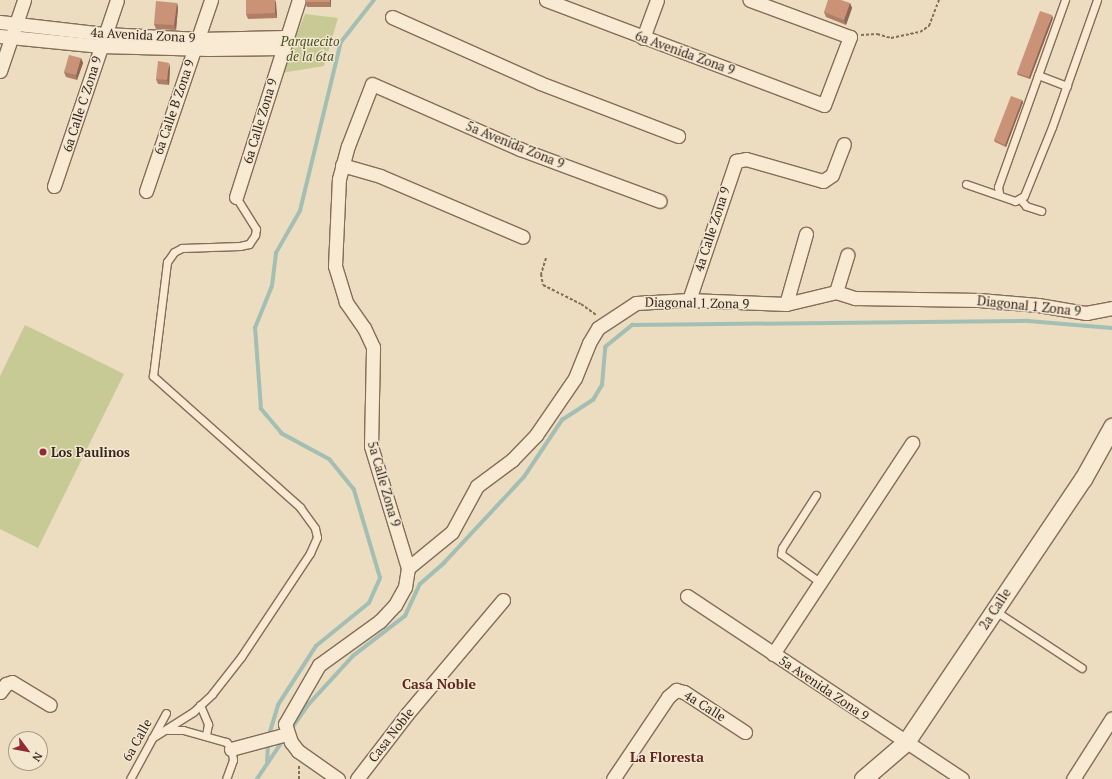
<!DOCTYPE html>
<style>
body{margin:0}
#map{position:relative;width:1112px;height:779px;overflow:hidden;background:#ecdcc0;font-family:"PT Serif",serif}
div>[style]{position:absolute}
.green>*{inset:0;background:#c8ca95}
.stream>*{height:3.5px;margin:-1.75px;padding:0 1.75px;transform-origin:1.75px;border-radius:1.75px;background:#a3bfb4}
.path>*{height:2px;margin-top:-1px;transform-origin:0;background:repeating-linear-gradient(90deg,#856d59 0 3px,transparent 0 5px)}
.roads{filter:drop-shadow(1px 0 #856d59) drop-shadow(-1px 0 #856d59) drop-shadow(0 1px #856d59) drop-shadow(0 -1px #856d59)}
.service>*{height:7px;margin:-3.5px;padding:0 3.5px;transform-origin:3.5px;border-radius:3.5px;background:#f8ead3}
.minor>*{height:13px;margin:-6.5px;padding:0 6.5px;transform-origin:6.5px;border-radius:6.5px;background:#f8ead3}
.tertiary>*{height:17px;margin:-8.5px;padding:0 8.5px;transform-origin:8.5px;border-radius:8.5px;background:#f8ead3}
.wall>*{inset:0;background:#ae7e66}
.shaded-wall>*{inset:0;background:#8d6753}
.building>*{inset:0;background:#ca9377}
.dots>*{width:11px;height:11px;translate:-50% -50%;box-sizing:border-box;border:2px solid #f4e7d0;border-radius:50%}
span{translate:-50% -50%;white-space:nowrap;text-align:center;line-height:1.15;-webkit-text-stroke:3px #f4e7d0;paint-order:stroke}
.street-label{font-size:13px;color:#35271d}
.park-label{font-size:13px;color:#495124;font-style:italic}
.poi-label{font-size:13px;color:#35271d;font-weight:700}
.left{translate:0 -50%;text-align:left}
.neighbourhood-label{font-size:14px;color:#60271e;font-weight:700}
.north{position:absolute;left:8px;top:731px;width:40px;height:40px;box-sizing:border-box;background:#f4e7d0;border:1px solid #a89a88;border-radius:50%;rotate:122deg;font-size:11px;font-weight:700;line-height:16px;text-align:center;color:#35271d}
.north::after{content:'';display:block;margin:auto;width:14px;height:18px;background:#922b33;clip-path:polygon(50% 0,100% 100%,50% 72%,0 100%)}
</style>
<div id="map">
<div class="green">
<div style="clip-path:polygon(305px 14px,338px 18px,324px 66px,281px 73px)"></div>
<div style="clip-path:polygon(25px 325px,124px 374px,38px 548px,0 529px,0 376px)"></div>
</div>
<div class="stream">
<div style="left:290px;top:731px;width:33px;rotate:-55deg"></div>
<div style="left:309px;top:704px;width:65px;rotate:-47.5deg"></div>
<div style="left:353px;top:656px;width:66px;rotate:-37.6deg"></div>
<div style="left:405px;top:616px;width:35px;rotate:-65deg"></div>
<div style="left:420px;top:584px;width:32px;rotate:-41deg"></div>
<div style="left:444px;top:563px;width:117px;rotate:-47.1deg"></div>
<div style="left:524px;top:477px;width:69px;rotate:-56.3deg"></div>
<div style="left:562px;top:420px;width:37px;rotate:-33deg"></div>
<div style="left:593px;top:400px;width:17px;rotate:-59deg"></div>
<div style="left:602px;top:385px;width:38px;rotate:-85deg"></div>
<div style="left:605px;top:347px;width:35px;rotate:-39deg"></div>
<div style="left:632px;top:325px;width:396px;rotate:-0.6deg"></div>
<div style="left:1028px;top:321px;width:84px;rotate:4.8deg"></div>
<div style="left:269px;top:735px;width:31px;rotate:-73deg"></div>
<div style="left:278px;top:705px;width:70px;rotate:-57.2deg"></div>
<div style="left:316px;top:646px;width:68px;rotate:-39.1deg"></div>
<div style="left:369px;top:603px;width:27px;rotate:-66deg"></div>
<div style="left:380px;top:578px;width:92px;rotate:-106.5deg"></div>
<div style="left:354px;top:490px;width:38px;rotate:-129deg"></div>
<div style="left:330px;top:460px;width:55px;rotate:-151.6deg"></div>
<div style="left:282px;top:434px;width:33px;rotate:-130deg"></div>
<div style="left:261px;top:409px;width:81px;rotate:-94.2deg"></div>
<div style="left:255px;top:328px;width:45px;rotate:-68deg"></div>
<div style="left:272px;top:286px;width:33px;rotate:-83deg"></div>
<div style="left:276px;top:253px;width:48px;rotate:-60.3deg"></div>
<div style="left:300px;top:211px;width:174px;rotate:-76.4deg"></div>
<div style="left:341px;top:42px;width:53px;rotate:-51.8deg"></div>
<div style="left:267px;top:763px;width:21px;rotate:-87deg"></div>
<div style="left:257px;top:779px;width:48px;rotate:-56deg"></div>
</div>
<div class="path">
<div style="left:861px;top:35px;width:16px;rotate:-4deg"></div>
<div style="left:877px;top:34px;width:15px;rotate:16deg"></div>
<div style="left:891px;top:38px;width:30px;rotate:-12deg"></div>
<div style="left:920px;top:32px;width:11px;rotate:-34deg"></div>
<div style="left:929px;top:26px;width:28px;rotate:-69deg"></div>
<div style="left:546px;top:258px;width:17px;rotate:107deg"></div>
<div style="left:541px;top:274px;width:11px;rotate:80deg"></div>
<div style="left:543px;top:285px;width:42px;rotate:26.6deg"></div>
<div style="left:581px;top:304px;width:19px;rotate:36deg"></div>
<div style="left:299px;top:779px;width:13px;rotate:-90deg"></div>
</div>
<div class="roads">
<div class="service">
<div style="left:1038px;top:75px;width:31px;rotate:21deg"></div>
<div style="left:966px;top:184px;width:52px;rotate:19.1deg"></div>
<div style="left:1015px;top:201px;width:10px;rotate:-29deg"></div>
<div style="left:1024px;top:196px;width:74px;rotate:-67.9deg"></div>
<div style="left:1052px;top:127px;width:135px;rotate:-70.5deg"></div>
<div style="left:999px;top:193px;width:6px;rotate:-99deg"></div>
<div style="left:998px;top:187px;width:199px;rotate:-70.3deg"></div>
<div style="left:1020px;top:199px;width:9px;rotate:49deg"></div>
<div style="left:1026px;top:206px;width:16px;rotate:18deg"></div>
<div style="left:816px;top:495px;width:63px;rotate:122.7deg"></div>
<div style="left:782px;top:548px;width:6px;rotate:99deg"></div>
<div style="left:781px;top:554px;width:49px;rotate:35.9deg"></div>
<div style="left:994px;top:610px;width:105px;rotate:33.4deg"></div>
<div style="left:200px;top:705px;width:21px;rotate:67deg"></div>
<div style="left:208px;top:724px;width:11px;rotate:100deg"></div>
<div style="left:168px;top:730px;width:15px"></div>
<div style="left:183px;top:730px;width:45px;rotate:15.6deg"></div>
<div style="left:226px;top:742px;width:7px;rotate:45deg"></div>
<div style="left:231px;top:747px;width:13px;rotate:81deg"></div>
<div style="left:233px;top:760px;width:20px;rotate:110deg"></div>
<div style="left:152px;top:738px;width:49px;rotate:-32.4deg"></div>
<div style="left:193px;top:712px;width:26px;rotate:-43deg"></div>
<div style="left:212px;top:694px;width:47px;rotate:-51.9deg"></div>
<div style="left:241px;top:657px;width:125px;rotate:-56.4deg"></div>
<div style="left:310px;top:553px;width:17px;rotate:-66deg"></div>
<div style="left:317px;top:537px;width:9px;rotate:-103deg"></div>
<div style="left:315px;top:528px;width:26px;rotate:-126deg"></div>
<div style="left:300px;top:507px;width:197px;rotate:-138.3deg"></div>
<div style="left:153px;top:376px;width:115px;rotate:-83deg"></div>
<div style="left:167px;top:262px;width:12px;rotate:-55deg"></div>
<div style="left:174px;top:252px;width:9px;rotate:-27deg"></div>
<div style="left:182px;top:248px;width:58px;rotate:-2deg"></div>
<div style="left:240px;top:246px;width:9px;rotate:-13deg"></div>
<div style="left:249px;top:244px;width:11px;rotate:-56deg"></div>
<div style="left:255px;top:235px;width:6px;rotate:-81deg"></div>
<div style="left:256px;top:229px;width:38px;rotate:-122deg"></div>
<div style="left:130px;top:779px;width:75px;rotate:-61.4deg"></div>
</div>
<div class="minor">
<div style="left:546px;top:0;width:297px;rotate:20.7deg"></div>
<div style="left:824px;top:105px;width:73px;rotate:-69.1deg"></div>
<div style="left:850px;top:37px;width:107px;rotate:-159.7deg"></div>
<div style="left:392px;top:17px;width:162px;rotate:24deg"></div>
<div style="left:540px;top:83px;width:148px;rotate:21deg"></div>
<div style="left:0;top:22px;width:107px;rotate:6.5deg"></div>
<div style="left:106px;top:34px;width:93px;rotate:3.1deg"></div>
<div style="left:199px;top:39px;width:87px;rotate:-1.3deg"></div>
<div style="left:0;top:36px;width:101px;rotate:5.7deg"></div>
<div style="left:101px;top:46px;width:107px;rotate:1.6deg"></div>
<div style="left:208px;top:49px;width:75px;rotate:-0.8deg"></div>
<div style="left:643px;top:38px;width:40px;rotate:-69.8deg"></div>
<div style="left:0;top:71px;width:75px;rotate:-71.3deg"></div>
<div style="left:342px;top:165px;width:40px;rotate:16deg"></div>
<div style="left:380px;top:176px;width:155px;rotate:23.1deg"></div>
<div style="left:54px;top:186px;width:196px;rotate:-71.3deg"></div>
<div style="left:146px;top:191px;width:202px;rotate:-71.2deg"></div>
<div style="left:236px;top:197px;width:207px;rotate:-72.3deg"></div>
<div style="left:836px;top:292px;width:39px;rotate:-73deg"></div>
<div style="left:689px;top:300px;width:147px;rotate:-71.3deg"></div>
<div style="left:736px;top:161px;width:10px;rotate:-11deg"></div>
<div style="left:746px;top:159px;width:80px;rotate:15.9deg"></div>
<div style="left:823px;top:181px;width:11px;rotate:-34deg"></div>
<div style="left:832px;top:175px;width:33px;rotate:-69deg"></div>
<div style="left:786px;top:304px;width:73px;rotate:-74.1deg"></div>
<div style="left:408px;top:568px;width:57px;rotate:-39.3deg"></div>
<div style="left:452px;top:532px;width:52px;rotate:-61.5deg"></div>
<div style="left:477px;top:486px;width:44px;rotate:-36.6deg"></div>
<div style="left:512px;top:460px;width:35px;rotate:-46deg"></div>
<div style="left:536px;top:435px;width:69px;rotate:-55.6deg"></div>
<div style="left:575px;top:378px;width:38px;rotate:-68deg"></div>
<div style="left:589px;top:343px;width:17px;rotate:-59deg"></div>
<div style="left:598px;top:328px;width:45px;rotate:-33.3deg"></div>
<div style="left:636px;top:303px;width:53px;rotate:-3.2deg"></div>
<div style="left:689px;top:300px;width:97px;rotate:2.4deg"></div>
<div style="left:786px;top:304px;width:51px;rotate:-13.5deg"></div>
<div style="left:836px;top:292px;width:20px;rotate:18deg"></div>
<div style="left:855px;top:298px;width:124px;rotate:0.9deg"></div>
<div style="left:979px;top:300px;width:59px;rotate:4.8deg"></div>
<div style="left:1038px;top:305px;width:49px;rotate:9.5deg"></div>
<div style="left:1086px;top:313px;width:26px;rotate:-11deg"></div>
<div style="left:687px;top:596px;width:330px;rotate:33.6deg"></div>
<div style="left:773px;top:654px;width:253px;rotate:-56.6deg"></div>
<div style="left:0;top:692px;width:10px;rotate:-53deg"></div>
<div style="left:6px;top:684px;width:6px;rotate:-18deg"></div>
<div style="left:12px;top:682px;width:44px;rotate:31.2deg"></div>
<div style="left:231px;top:749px;width:58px;rotate:-15deg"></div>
<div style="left:338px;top:779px;width:49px;rotate:-145deg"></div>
<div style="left:298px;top:751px;width:11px;rotate:-128deg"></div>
<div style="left:291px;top:742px;width:19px;rotate:-108deg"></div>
<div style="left:285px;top:724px;width:68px;rotate:-60deg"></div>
<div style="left:319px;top:665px;width:75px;rotate:-35.8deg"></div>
<div style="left:380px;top:621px;width:22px;rotate:-47deg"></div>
<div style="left:395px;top:605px;width:21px;rotate:-61deg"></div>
<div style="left:405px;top:587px;width:19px;rotate:-81deg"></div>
<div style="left:408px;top:568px;width:127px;rotate:-106.9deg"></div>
<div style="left:371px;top:446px;width:99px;rotate:-88.8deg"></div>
<div style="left:373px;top:347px;width:21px;rotate:-115deg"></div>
<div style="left:364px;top:328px;width:32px;rotate:-125deg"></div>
<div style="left:346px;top:302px;width:38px;rotate:-107deg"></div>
<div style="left:335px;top:266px;width:87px;rotate:-87.4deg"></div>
<div style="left:339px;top:179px;width:34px;rotate:-75deg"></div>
<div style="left:348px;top:146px;width:66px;rotate:-68.8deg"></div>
<div style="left:372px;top:84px;width:162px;rotate:23.7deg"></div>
<div style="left:520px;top:149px;width:149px;rotate:20.4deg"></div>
<div style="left:357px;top:779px;width:82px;rotate:-52.4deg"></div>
<div style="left:407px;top:714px;width:149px;rotate:-49.9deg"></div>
<div style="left:613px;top:779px;width:99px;rotate:-56.1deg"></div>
<div style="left:668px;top:697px;width:11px;rotate:-41deg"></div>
<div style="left:676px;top:690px;width:8px;rotate:14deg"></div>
<div style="left:684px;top:692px;width:73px;rotate:33.3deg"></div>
<div style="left:1073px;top:779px;width:72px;rotate:-57.4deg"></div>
</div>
<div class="tertiary">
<div style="left:863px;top:779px;width:57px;rotate:-40.7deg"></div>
<div style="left:906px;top:742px;width:317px;rotate:-56.1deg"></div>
<div style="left:1083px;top:479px;width:60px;rotate:-60.9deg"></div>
</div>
</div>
<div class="wall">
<div style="clip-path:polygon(246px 0,275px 0,276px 3px,277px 18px,248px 19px,246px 14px)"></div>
<div style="clip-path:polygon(331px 0,331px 7px,307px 7px,305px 2px)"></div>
<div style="clip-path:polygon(177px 3px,178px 8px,176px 30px,156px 29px,154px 24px)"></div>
<div style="clip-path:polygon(850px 3px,852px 8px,846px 25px,826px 17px,824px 12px)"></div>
<div style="clip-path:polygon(1053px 18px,1030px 79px,1018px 75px,1017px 73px)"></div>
<div style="clip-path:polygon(81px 58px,83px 63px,77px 80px,66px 77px,64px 72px)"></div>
<div style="clip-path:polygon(170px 67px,169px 85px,158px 84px,156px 79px)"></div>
<div style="clip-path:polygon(1022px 100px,1023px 102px,1006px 147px,995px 142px,994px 140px)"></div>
</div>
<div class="shaded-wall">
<div style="clip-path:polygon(275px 0,276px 3px,277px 18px,275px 13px)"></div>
<div style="clip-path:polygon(330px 0,331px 0,331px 7px,330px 2px)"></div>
<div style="clip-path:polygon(177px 3px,178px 8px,176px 30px,174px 25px)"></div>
<div style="clip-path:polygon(850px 3px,852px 8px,846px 25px,844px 20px)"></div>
<div style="clip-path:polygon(1052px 15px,1053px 18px,1030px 79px,1029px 77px)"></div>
<div style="clip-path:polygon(81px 58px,83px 63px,77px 80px,76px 75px)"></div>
<div style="clip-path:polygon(169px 63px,170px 67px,169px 85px,167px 80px)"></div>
<div style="clip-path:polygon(1022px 100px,1023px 102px,1006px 147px,1005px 145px)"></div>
</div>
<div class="building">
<div style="clip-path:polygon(246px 0,275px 0,275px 13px,246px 14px)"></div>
<div style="clip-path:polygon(305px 0,330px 0,330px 2px,305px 2px)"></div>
<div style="clip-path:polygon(828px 0,841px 0,850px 3px,844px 20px,824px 12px)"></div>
<div style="clip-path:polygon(156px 1px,177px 3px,174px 25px,154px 24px)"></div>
<div style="clip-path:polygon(1040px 11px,1052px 15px,1029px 77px,1017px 73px)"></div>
<div style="clip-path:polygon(69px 55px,81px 58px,76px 75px,64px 72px)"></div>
<div style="clip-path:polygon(158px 61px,169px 63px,167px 80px,156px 79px)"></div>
<div style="clip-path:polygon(1011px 96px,1022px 100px,1005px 145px,994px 140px)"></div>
</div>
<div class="dots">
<div style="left:43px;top:452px;background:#922b33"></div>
</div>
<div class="street-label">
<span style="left:143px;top:35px;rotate:3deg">4a Avenida Zona 9</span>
<span style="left:685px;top:53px;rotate:20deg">6a Avenida Zona 9</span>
<span style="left:82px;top:104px;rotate:-72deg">6a Calle C Zona 9</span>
<span style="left:174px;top:107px;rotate:-71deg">6a Calle B Zona 9</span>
<span style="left:260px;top:121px;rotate:-73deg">6a Calle Zona 9</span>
<span style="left:515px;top:145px;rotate:22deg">5a Avenida Zona 9</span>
<span style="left:712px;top:229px;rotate:-72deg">4a Calle Zona 9</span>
<span style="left:697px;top:303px;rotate:1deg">Diagonal 1 Zona 9</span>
<span style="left:1029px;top:306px;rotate:6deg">Diagonal 1 Zona 9</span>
<span style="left:384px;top:484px;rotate:74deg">5a Calle Zona 9</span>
<span style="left:995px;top:609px;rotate:-57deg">2a Calle</span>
<span style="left:824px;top:688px;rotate:34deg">5a Avenida Zona 9</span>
<span style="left:705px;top:706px;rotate:32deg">4a Calle</span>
<span style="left:391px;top:735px;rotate:-52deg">Casa Noble</span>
<span style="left:137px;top:740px;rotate:-61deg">6a Calle</span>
</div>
<div class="park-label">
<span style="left:310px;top:49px">Parquecito<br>de la 6ta</span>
</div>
<div class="poi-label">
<span class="left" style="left:51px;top:452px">Los Paulinos</span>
</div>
<div class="neighbourhood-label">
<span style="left:439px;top:684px">Casa Noble</span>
<span style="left:667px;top:757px">La Floresta</span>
</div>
<div class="north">N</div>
</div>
